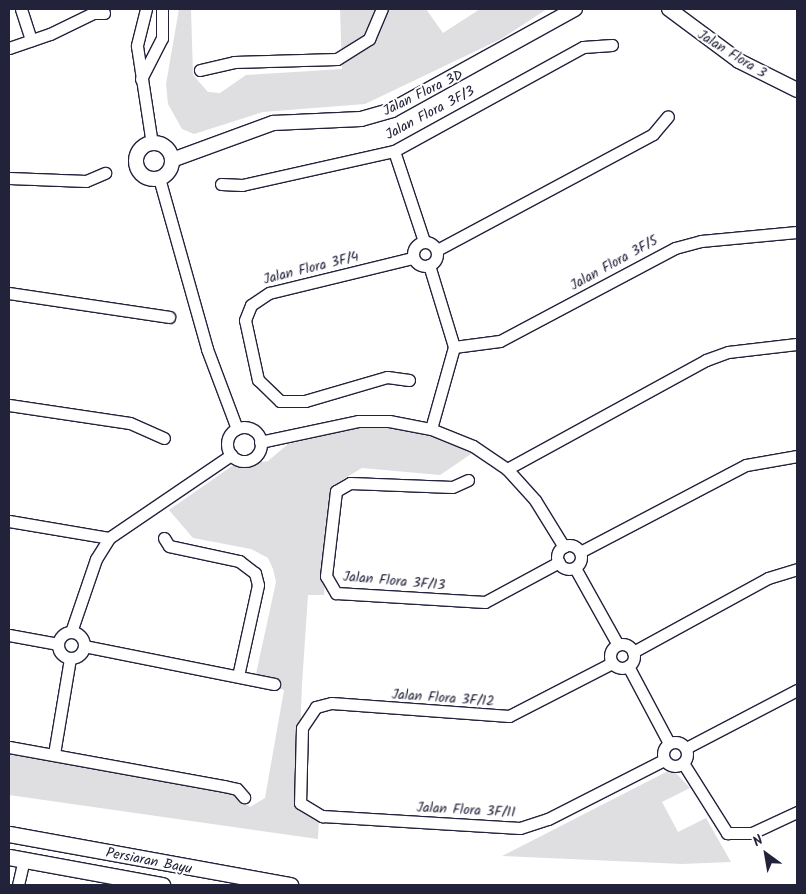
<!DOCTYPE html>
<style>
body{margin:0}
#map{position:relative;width:806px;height:894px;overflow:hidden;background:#fff;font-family:Kalam,sans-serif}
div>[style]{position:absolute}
.green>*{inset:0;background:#dfdfe2}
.roads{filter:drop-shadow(1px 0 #22223b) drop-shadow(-1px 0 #22223b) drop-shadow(0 1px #22223b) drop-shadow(0 -1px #22223b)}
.minor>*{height:11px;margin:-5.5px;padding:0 5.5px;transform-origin:5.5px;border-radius:5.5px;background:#fff}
.minor>.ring{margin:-5.5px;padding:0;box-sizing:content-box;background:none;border:11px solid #fff;border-radius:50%}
.tertiary>*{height:14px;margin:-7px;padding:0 7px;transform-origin:7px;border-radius:7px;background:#fff}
.tertiary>.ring{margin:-7px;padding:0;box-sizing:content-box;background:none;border:14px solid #fff;border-radius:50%}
.secondary>*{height:15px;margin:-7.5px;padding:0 7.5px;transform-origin:7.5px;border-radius:7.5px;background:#fff}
span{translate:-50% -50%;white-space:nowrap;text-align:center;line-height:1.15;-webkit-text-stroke:4px #fff;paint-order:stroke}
.street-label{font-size:14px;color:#22223b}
.frame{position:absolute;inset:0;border:10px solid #22223b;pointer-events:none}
.north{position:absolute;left:741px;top:829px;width:50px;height:50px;-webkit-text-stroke:4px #fff;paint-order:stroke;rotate:328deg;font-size:14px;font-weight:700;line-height:20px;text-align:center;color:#22223b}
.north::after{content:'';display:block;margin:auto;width:18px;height:22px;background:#22223b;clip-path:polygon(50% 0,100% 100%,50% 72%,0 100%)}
</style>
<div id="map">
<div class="green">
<div style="clip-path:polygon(179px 9px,191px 9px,193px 75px,208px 92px,220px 93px,246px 75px,342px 69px,340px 9px,426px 9px,443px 33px,480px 9px,547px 9px,501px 39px,365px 104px,263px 112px,194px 134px,182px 129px,168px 104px,166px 84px)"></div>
<div style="clip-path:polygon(404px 426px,477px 450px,440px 475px,362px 468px,332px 486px,324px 595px,308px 595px,302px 684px,298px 793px,319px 816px,318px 839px,9px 795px,9px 753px,230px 792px,250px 807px,265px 798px,284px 690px,254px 683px,276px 582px,273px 569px,268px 558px,251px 549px,193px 538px,169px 510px,232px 466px,268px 461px,288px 444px,361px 427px)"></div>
<div style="clip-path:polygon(672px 769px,690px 788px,662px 802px,678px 832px,706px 818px,731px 862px,682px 864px,502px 856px)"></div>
</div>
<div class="roads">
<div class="minor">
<div style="left:21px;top:9px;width:33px;rotate:72deg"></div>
<div style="left:146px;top:9px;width:38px;rotate:104deg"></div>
<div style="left:137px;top:46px;width:99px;rotate:81.3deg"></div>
<div style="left:9px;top:48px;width:43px;rotate:-18.9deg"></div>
<div style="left:50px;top:34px;width:48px;rotate:-26deg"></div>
<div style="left:93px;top:13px;width:11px"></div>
<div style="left:200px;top:70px;width:35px;rotate:-13deg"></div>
<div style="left:234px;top:62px;width:103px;rotate:-1.7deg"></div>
<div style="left:337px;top:59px;width:38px;rotate:-32deg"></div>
<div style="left:369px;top:39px;width:33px;rotate:-67deg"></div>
<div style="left:141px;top:79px;width:46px;rotate:-62.9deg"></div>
<div style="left:162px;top:38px;width:29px;rotate:-90deg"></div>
<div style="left:394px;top:151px;width:95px;rotate:71.6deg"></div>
<div style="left:9px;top:178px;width:77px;rotate:2.2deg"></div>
<div style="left:86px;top:181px;width:21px;rotate:-23deg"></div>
<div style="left:159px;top:178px;width:178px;rotate:74.3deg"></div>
<div style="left:207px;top:349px;width:85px;rotate:69.4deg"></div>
<div style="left:221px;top:184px;width:21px;rotate:3deg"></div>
<div style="left:242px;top:185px;width:156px;rotate:-12.6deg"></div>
<div style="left:394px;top:151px;width:216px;rotate:-28.8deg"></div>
<div style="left:583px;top:47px;width:29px;rotate:-4deg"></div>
<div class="ring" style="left:413px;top:242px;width:13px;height:13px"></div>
<div style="left:437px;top:250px;width:245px;rotate:-28.2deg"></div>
<div style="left:653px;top:134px;width:23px;rotate:-50deg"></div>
<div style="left:429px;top:265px;width:86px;rotate:73deg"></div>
<div style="left:454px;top:347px;width:85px;rotate:105.7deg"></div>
<div style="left:9px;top:293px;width:162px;rotate:8.5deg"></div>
<div style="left:454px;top:347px;width:46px;rotate:-7.4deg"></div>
<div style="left:500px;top:341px;width:198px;rotate:-28deg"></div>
<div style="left:675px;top:248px;width:27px;rotate:-15deg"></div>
<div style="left:701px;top:241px;width:96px;rotate:-5.4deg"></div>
<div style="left:409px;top:380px;width:22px;rotate:-172deg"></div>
<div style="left:387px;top:377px;width:85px;rotate:163.7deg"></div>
<div style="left:305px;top:401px;width:25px;rotate:180deg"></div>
<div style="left:280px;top:401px;width:30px;rotate:-136deg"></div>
<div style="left:258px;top:380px;width:61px;rotate:-102.2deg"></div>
<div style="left:245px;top:320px;width:16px;rotate:-68deg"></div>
<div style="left:251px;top:305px;width:22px;rotate:-34deg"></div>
<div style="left:269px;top:293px;width:148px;rotate:-13.7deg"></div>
<div style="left:9px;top:405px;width:122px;rotate:8.5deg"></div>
<div style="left:130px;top:423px;width:37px;rotate:24deg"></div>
<div class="ring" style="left:227px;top:427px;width:23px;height:23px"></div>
<div style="left:260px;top:442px;width:100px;rotate:-12.1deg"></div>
<div style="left:358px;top:421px;width:31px"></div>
<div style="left:389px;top:421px;width:43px;rotate:10.8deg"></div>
<div style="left:431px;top:429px;width:45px;rotate:22deg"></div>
<div style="left:473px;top:446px;width:41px;rotate:34.1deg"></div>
<div style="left:507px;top:469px;width:42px;rotate:47.9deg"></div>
<div style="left:535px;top:500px;width:55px;rotate:58.3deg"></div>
<div style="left:507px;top:469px;width:227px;rotate:-28.7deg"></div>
<div style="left:706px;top:360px;width:23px;rotate:-20deg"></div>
<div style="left:728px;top:352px;width:69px;rotate:-6.6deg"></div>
<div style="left:468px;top:480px;width:17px;rotate:156deg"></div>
<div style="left:452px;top:487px;width:102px;rotate:-177.8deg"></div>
<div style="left:350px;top:483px;width:16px;rotate:150deg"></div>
<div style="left:336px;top:491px;width:86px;rotate:96.7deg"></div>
<div style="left:326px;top:576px;width:20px;rotate:60deg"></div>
<div style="left:336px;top:593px;width:149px;rotate:3.5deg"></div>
<div style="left:485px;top:602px;width:84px;rotate:-28.4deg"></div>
<div style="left:9px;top:521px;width:101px;rotate:9.6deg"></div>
<div style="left:164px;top:538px;width:9px;rotate:58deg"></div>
<div style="left:169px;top:546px;width:72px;rotate:12.1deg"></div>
<div style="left:239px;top:561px;width:20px;rotate:37deg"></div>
<div style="left:255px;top:573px;width:12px;rotate:76deg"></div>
<div style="left:258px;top:585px;width:93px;rotate:102.4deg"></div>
<div class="ring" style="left:557px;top:545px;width:13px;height:13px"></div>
<div style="left:580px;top:552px;width:187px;rotate:-27.7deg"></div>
<div style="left:746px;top:465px;width:52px;rotate:-10deg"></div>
<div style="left:575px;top:568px;width:88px;rotate:60.8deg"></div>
<div style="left:71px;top:632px;width:77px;rotate:-71.1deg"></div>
<div style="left:96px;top:559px;width:25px;rotate:-58deg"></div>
<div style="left:109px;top:538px;width:148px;rotate:-34.2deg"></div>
<div class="ring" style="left:58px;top:632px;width:15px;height:15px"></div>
<div style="left:9px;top:635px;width:50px;rotate:10.4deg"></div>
<div class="ring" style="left:610px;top:644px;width:13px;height:13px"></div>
<div style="left:84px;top:646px;width:194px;rotate:11.3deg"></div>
<div style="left:633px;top:652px;width:154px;rotate:-28.7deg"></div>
<div style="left:768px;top:578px;width:30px;rotate:-17deg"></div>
<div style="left:612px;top:663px;width:116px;rotate:152.8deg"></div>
<div style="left:509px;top:716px;width:178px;rotate:-175.8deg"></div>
<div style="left:331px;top:703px;width:16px;rotate:165deg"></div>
<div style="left:316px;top:707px;width:25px;rotate:124deg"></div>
<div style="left:302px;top:728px;width:75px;rotate:91.5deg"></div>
<div style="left:300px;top:803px;width:26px;rotate:31deg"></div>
<div style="left:322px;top:816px;width:198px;rotate:3.5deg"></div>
<div style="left:520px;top:828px;width:29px;rotate:-18deg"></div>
<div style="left:548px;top:819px;width:130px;rotate:-27deg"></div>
<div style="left:628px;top:666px;width:87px;rotate:62deg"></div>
<div class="ring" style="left:663px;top:742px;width:13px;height:13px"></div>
<div style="left:9px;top:747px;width:219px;rotate:10.3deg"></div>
<div style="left:224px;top:786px;width:13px;rotate:13deg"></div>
<div style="left:237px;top:789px;width:11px;rotate:49deg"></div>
<div style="left:686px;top:748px;width:125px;rotate:-27.6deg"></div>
<div style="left:54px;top:754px;width:97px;rotate:-80.5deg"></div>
<div style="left:683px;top:763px;width:83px;rotate:57.8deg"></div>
<div style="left:727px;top:833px;width:25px"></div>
<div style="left:752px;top:833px;width:50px;rotate:-25deg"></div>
<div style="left:18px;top:885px;width:26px;rotate:-77deg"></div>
</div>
<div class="tertiary">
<div style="left:669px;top:9px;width:87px;rotate:36.6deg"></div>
<div style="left:739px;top:61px;width:65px;rotate:26.6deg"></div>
<div class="ring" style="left:136px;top:143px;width:22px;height:22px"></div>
<div style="left:172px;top:160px;width:108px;rotate:-20.1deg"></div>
<div style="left:273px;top:123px;width:88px;rotate:-2.6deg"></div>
<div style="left:361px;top:119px;width:32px;rotate:-16deg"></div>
<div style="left:392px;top:110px;width:209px;rotate:-28.9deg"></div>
</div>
<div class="secondary">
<div style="left:9px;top:834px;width:286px;rotate:10.3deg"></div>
<div style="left:9px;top:857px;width:156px;rotate:10.4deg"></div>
</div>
</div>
<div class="street-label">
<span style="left:732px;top:54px;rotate:32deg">Jalan Flora 3</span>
<span style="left:423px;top:93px;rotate:-26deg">Jalan Flora 3D</span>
<span style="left:430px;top:113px;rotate:-28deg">Jalan Flora 3F/3</span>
<span style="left:614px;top:263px;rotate:-29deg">Jalan Flora 3F/5</span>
<span style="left:311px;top:268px;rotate:-14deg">Jalan Flora 3F/4</span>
<span style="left:394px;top:581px;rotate:5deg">Jalan Flora 3F/13</span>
<span style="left:443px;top:698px;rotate:4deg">Jalan Flora 3F/12</span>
<span style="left:466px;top:810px;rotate:3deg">Jalan Flora 3F/11</span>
<span style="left:149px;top:861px;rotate:11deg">Persiaran Bayu</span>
</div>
<div class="frame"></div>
<div class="north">N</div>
</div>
